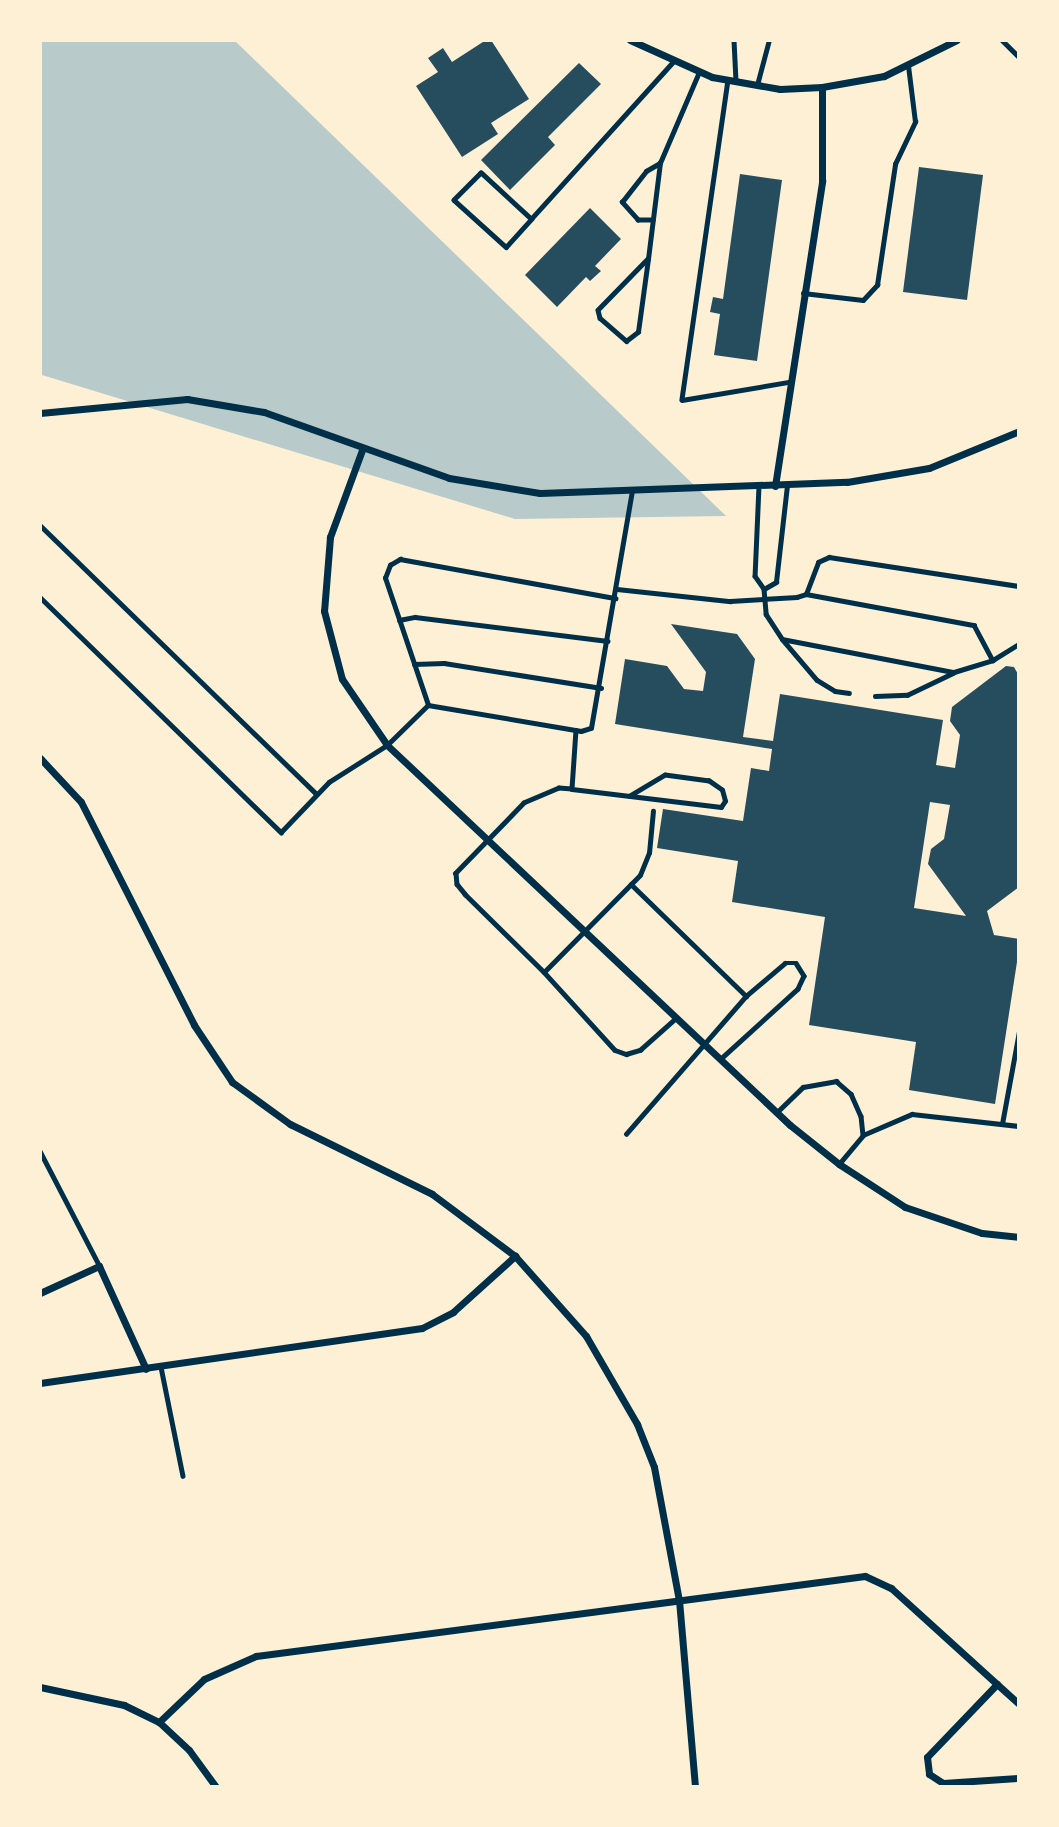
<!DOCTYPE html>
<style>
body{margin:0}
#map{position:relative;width:1059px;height:1827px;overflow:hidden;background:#fdf0d5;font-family:Manrope,sans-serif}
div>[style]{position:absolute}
.green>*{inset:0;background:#b9caca}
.building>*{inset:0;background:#264d5e}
.service>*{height:4.5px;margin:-2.25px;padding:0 2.25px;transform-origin:2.25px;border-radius:2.25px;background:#003049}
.minor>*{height:7px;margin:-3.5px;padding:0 3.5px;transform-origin:3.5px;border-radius:3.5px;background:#003049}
span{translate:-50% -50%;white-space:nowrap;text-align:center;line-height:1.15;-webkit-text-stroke:7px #fdf0d5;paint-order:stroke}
.frame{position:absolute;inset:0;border:42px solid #fdf0d5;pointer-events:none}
</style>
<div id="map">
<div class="green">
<div style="clip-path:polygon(40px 40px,234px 40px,726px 516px,515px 519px,42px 375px)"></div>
</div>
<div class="building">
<div style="clip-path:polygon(486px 40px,491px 40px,529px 99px,491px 123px,498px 134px,462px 157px,416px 86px,438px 72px,428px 58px,443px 48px,452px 62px)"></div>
<div style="clip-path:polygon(579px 63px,601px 84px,548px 137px,555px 145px,510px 190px,481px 160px)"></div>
<div style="clip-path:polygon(919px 167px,983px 175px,967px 300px,903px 292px)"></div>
<div style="clip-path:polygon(740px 174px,782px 180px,757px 361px,714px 355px,720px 314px,710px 312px,713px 297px,723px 299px)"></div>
<div style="clip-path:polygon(590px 208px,621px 239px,595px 266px,601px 271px,590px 281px,586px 277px,557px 307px,525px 275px)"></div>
<div style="clip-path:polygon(evenodd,671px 624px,737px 634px,755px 659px,743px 737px,773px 741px,780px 694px,943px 720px,936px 765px,955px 768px,960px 735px,950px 721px,952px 707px,1006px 666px,1014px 667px,1019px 676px,1019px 887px,987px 911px,994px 935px,1019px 939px,1019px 949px,995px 1104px,909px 1090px,916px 1042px,809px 1025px,825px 917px,732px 902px,738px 861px,657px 848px,663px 809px,743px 821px,751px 768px,769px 771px,772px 749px,615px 724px,625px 659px,667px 666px,684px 689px,703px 691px,706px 672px,671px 624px,930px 802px,950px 805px,944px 839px,931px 849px,928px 864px,966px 916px,914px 908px,930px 802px)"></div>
</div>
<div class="service">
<div style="left:734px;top:40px;width:41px;rotate:87.2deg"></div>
<div style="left:1002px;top:40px;width:24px;rotate:45deg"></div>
<div style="left:728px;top:80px;width:323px;rotate:98.2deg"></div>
<div style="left:682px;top:400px;width:108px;rotate:-9.6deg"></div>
<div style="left:757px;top:85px;width:47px;rotate:-75.1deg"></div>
<div style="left:531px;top:219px;width:68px;rotate:-137.4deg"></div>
<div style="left:481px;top:173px;width:38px;rotate:135deg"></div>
<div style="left:454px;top:200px;width:70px;rotate:42.1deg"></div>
<div style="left:506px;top:247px;width:38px;rotate:-48deg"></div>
<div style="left:531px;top:219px;width:212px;rotate:-47.9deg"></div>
<div style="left:653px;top:220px;width:15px;rotate:180deg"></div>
<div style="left:638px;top:220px;width:24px;rotate:-132deg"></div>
<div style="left:622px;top:202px;width:39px;rotate:-52deg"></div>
<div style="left:646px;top:171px;width:16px;rotate:-30deg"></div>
<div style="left:648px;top:259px;width:71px;rotate:134.4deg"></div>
<div style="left:598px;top:310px;width:8px;rotate:76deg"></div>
<div style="left:600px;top:318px;width:35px;rotate:41deg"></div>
<div style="left:626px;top:341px;width:15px;rotate:-37deg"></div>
<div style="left:638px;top:332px;width:74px;rotate:-82.2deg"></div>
<div style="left:648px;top:259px;width:97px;rotate:-82.9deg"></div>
<div style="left:660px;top:163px;width:99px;rotate:-66.8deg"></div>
<div style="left:803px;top:293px;width:60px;rotate:6.7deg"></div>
<div style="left:863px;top:300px;width:21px;rotate:-47deg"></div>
<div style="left:877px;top:285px;width:122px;rotate:-81.5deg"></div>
<div style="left:895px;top:164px;width:47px;rotate:-64.5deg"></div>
<div style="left:915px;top:122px;width:56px;rotate:-97.1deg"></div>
<div style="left:759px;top:486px;width:90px;rotate:92.5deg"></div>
<div style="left:755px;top:576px;width:16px;rotate:55deg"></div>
<div style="left:764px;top:589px;width:25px;rotate:85deg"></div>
<div style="left:766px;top:614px;width:30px;rotate:57deg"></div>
<div style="left:782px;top:639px;width:175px;rotate:10.9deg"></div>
<div style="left:954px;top:672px;width:41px;rotate:-17.1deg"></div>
<div style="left:993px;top:660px;width:31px;rotate:-32deg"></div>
<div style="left:40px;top:525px;width:386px;rotate:44.2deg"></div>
<div style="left:617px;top:589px;width:114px;rotate:6.1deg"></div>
<div style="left:730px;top:601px;width:67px;rotate:-3.4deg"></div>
<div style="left:797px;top:597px;width:9px;rotate:-18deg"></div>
<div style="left:806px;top:594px;width:34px;rotate:-69deg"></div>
<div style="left:818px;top:562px;width:12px;rotate:-24deg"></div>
<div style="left:829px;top:557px;width:192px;rotate:8.7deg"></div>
<div style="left:764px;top:589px;width:14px;rotate:-30deg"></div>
<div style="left:776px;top:582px;width:98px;rotate:-83.5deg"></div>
<div style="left:806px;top:594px;width:171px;rotate:10.5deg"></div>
<div style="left:974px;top:625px;width:40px;rotate:62deg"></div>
<div style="left:40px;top:597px;width:337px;rotate:44.3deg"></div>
<div style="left:281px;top:832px;width:69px;rotate:-46.2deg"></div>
<div style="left:329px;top:782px;width:69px;rotate:-32.5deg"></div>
<div style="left:387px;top:745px;width:57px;rotate:-44.3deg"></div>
<div style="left:428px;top:705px;width:155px;rotate:9.6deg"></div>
<div style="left:581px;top:731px;width:10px;rotate:-17deg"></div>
<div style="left:591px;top:728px;width:242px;rotate:-80.2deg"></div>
<div style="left:399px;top:620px;width:16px;rotate:-11deg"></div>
<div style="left:415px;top:617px;width:194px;rotate:7.1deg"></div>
<div style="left:783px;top:640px;width:52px;rotate:49.6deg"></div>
<div style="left:817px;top:680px;width:21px;rotate:31deg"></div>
<div style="left:835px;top:691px;width:14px;rotate:8deg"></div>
<div style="left:414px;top:664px;width:30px;rotate:-2deg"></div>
<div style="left:444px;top:663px;width:159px;rotate:9deg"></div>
<div style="left:875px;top:696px;width:32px;rotate:-2deg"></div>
<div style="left:907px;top:695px;width:51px;rotate:-25.6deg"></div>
<div style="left:428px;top:705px;width:134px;rotate:-108.7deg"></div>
<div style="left:385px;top:578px;width:14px;rotate:-69deg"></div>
<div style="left:390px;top:565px;width:12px;rotate:-31deg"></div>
<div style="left:400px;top:559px;width:219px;rotate:10.3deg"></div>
<div style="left:576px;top:730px;width:59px;rotate:93.9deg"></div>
<div style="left:572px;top:789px;width:13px;rotate:-176deg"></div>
<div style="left:559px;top:788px;width:38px;rotate:157deg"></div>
<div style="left:524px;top:803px;width:98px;rotate:134.2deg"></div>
<div style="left:456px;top:873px;width:11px;rotate:85deg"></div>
<div style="left:457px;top:884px;width:13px;rotate:51deg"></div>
<div style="left:465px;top:894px;width:111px;rotate:44.6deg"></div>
<div style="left:544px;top:972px;width:136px;rotate:-45.3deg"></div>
<div style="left:640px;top:875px;width:24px;rotate:-68deg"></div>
<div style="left:649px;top:853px;width:42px;rotate:-84.6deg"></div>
<div style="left:572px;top:789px;width:150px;rotate:6.9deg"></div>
<div style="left:721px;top:807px;width:7px;rotate:-56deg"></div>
<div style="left:725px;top:801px;width:11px;rotate:-105deg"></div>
<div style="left:722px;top:790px;width:16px;rotate:-145deg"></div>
<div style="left:709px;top:781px;width:44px;rotate:-172.2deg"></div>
<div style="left:665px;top:775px;width:41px;rotate:149deg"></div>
<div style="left:631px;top:884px;width:161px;rotate:44.2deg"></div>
<div style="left:544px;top:972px;width:105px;rotate:47.7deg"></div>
<div style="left:615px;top:1050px;width:12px;rotate:20deg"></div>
<div style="left:626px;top:1054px;width:15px;rotate:-16deg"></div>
<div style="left:640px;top:1050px;width:48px;rotate:-41.6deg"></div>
<div style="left:776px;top:1113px;width:37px;rotate:-44deg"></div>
<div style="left:803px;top:1087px;width:34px;rotate:-10deg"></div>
<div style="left:836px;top:1081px;width:20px;rotate:41deg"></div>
<div style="left:851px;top:1094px;width:24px;rotate:66deg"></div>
<div style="left:861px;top:1116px;width:19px;rotate:84deg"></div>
<div style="left:1002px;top:1124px;width:95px;rotate:-79.6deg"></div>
<div style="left:626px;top:1134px;width:183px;rotate:-49deg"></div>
<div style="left:746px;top:996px;width:51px;rotate:-40.2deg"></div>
<div style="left:785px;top:963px;width:11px"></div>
<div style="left:796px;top:963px;width:15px;rotate:58deg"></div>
<div style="left:804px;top:976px;width:14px;rotate:115deg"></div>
<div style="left:798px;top:989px;width:104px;rotate:137.7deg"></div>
<div style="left:40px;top:1151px;width:128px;rotate:62.6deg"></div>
<div style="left:839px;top:1164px;width:38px;rotate:-50deg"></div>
<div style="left:863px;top:1135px;width:53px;rotate:-23.2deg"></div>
<div style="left:912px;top:1114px;width:108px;rotate:6.4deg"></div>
<div style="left:161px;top:1367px;width:111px;rotate:78.6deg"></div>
</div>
<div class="minor">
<div style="left:630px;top:40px;width:90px;rotate:24.3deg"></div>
<div style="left:712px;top:77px;width:69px;rotate:10deg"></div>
<div style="left:780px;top:89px;width:42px;rotate:-2.7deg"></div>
<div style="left:822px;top:87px;width:63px;rotate:-10.1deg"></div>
<div style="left:884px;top:76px;width:81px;rotate:-26.3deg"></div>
<div style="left:40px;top:413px;width:148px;rotate:-5.4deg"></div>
<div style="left:187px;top:399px;width:78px;rotate:9.6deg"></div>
<div style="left:264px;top:412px;width:196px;rotate:19.6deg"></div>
<div style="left:449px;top:478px;width:92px;rotate:9.4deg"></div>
<div style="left:540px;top:493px;width:307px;rotate:-2.1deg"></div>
<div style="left:847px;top:482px;width:83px;rotate:-9.7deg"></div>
<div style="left:929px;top:468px;width:97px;rotate:-22.3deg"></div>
<div style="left:362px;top:450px;width:93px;rotate:110.2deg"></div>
<div style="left:330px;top:537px;width:74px;rotate:94.6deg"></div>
<div style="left:324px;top:611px;width:70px;rotate:75.2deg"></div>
<div style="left:342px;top:679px;width:80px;rotate:55.7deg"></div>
<div style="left:387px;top:745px;width:554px;rotate:43.32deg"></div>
<div style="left:790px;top:1125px;width:63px;rotate:38.5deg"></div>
<div style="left:839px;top:1164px;width:79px;rotate:33.1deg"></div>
<div style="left:905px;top:1207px;width:81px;rotate:18.7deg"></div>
<div style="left:982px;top:1233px;width:37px;rotate:6deg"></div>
<div style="left:775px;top:486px;width:309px;rotate:-81.2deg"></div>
<div style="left:822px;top:181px;width:94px;rotate:-90deg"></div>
<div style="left:40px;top:758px;width:60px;rotate:47deg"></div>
<div style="left:81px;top:802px;width:250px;rotate:63.1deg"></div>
<div style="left:194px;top:1025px;width:69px;rotate:56.3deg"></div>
<div style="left:232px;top:1082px;width:72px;rotate:35.9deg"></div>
<div style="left:290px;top:1124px;width:158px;rotate:26.2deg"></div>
<div style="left:432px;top:1194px;width:104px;rotate:36.8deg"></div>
<div style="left:515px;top:1256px;width:107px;rotate:48.4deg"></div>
<div style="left:586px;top:1336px;width:102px;rotate:59.9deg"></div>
<div style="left:637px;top:1424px;width:46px;rotate:68.4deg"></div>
<div style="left:654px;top:1467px;width:135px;rotate:79.4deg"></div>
<div style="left:679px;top:1600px;width:188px;rotate:85.1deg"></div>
<div style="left:40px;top:1293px;width:65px;rotate:-24.6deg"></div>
<div style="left:99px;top:1266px;width:113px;rotate:65.5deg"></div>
<div style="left:40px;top:1383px;width:386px;rotate:-8.2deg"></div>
<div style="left:422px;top:1328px;width:35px;rotate:-27deg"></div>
<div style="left:453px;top:1312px;width:84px;rotate:-42.1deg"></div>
<div style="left:40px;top:1687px;width:86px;rotate:12.1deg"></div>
<div style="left:124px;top:1705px;width:39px;rotate:26deg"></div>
<div style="left:159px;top:1722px;width:41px;rotate:43deg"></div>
<div style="left:189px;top:1750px;width:46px;rotate:53.9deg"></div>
<div style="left:1019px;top:1704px;width:30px;rotate:-138deg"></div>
<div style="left:997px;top:1684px;width:101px;rotate:133.8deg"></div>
<div style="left:927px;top:1757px;width:17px;rotate:83deg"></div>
<div style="left:929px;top:1774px;width:17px;rotate:33deg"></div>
<div style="left:943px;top:1783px;width:76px;rotate:-3.8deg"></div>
<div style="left:159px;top:1722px;width:62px;rotate:-43.7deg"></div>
<div style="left:204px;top:1679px;width:57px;rotate:-23.9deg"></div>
<div style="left:256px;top:1656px;width:614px;rotate:-7.48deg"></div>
<div style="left:865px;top:1576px;width:29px;rotate:25deg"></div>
<div style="left:891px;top:1588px;width:143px;rotate:42.2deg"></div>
</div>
<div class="frame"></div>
</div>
